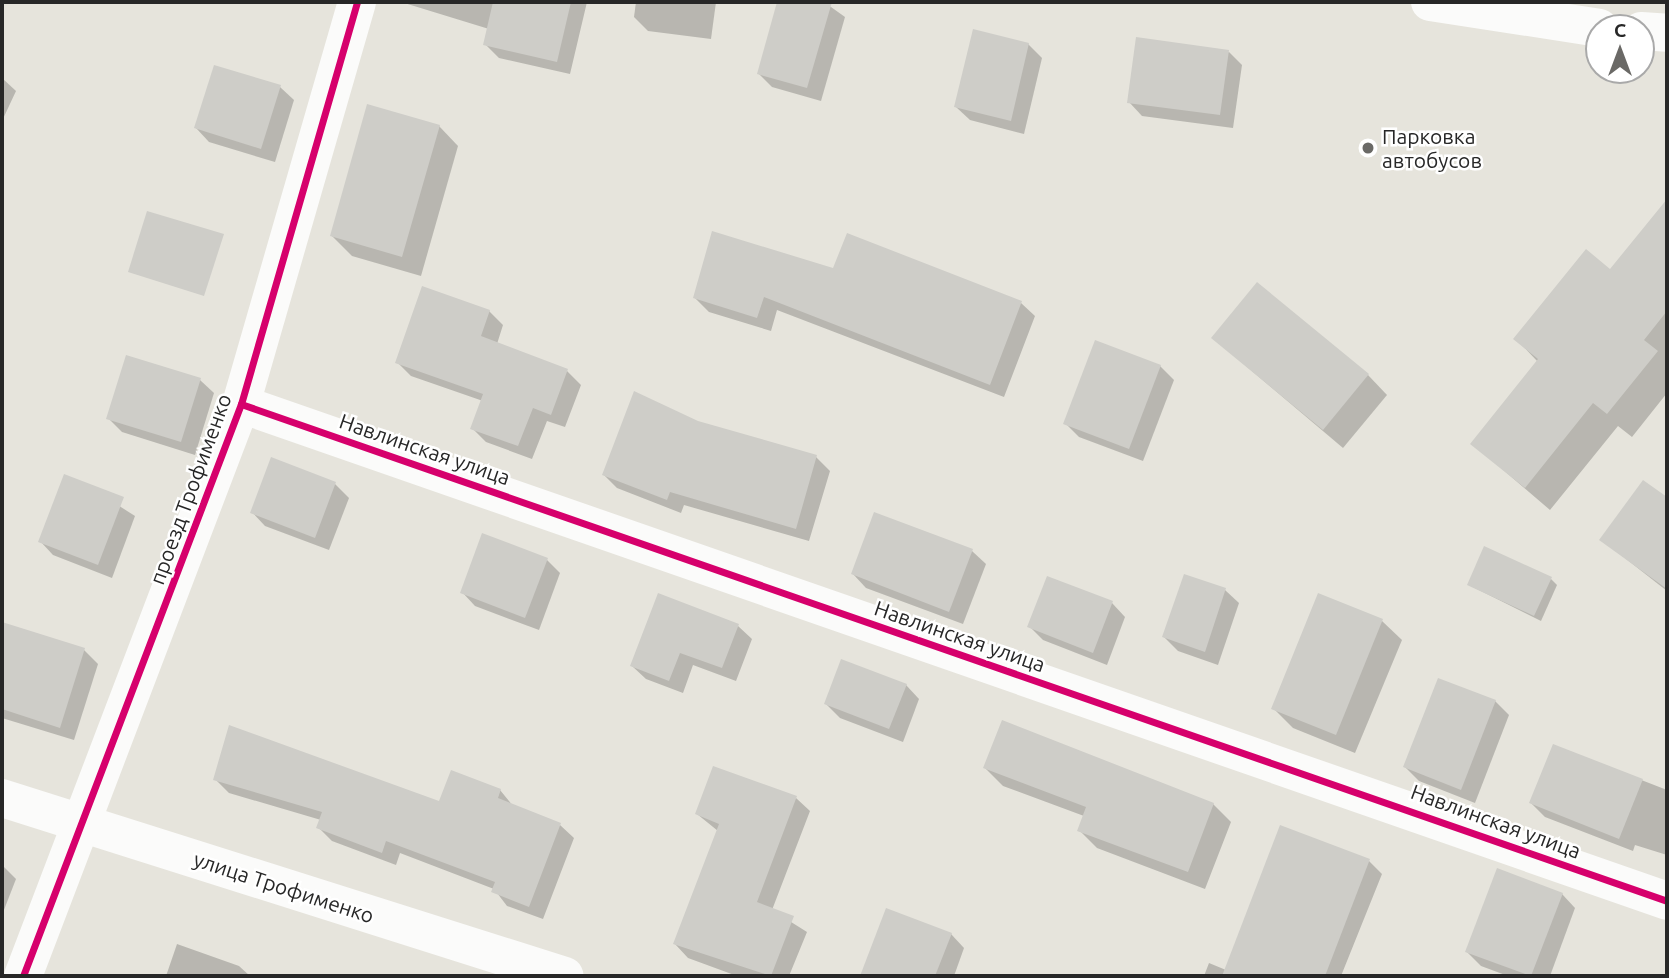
<!DOCTYPE html>
<meta charset="utf-8">
<style>
body{margin:0}
#map{position:relative;width:1669px;height:978px;overflow:hidden;background:#e6e4dc;font-family:Ubuntu,sans-serif}
div>[style]{position:absolute}
.shadow>*{inset:0;background:#0003}
.building>*{inset:0;background:#cecdc8}
.minor>*{height:38px;margin:-19px;padding:0 19px;transform-origin:19px;border-radius:19px;background:#fbfbfa}
.cycleway>*{height:7px;margin:-3.5px;padding:0 3.5px;transform-origin:3.5px;border-radius:3.5px;background:#d6006c}
.dots>*{width:19px;height:19px;translate:-50% -50%;box-sizing:border-box;border:4px solid #fff;border-radius:50%}
span{translate:-50% -50%;white-space:nowrap;text-align:center;line-height:1.15;-webkit-text-stroke:5px #fff;paint-order:stroke}
.poi-label{font-size:21px;color:#272727}
.left{translate:0 -50%;text-align:left}
.street-label{font-size:21px;color:#272727}
.frame{position:absolute;inset:0;border:4px solid #272727;pointer-events:none}
.north{position:absolute;left:1585px;top:14px;width:70px;height:70px;box-sizing:border-box;background:#fff;border:2px solid #a9a9a9;border-radius:50%;rotate:0deg;font-size:19px;font-weight:700;line-height:28px;text-align:center;color:#272727}
.north::after{content:'';display:block;margin:auto;width:24px;height:32px;background:#6a6966;clip-path:polygon(50% 0,100% 100%,50% 72%,0 100%)}
</style>
<div id="map">
<div class="shadow">
<div style="clip-path:polygon(401px 2px,587px 2px,570px 74px,499px 58px,485px 44px,489px 29px)"></div>
<div style="clip-path:polygon(636px 2px,716px 2px,711px 39px,648px 31px,634px 17px)"></div>
<div style="clip-path:polygon(779px 2px,824px 2px,845px 17px,821px 101px,772px 87px,759px 74px)"></div>
<div style="clip-path:polygon(1028px 44px,1042px 58px,1024px 134px,970px 120px,956px 107px)"></div>
<div style="clip-path:polygon(1229px 52px,1242px 65px,1233px 128px,1142px 116px,1129px 102px)"></div>
<div style="clip-path:polygon(215px 67px,280px 87px,294px 100px,275px 162px,209px 142px,196px 128px)"></div>
<div style="clip-path:polygon(2px 78px,16px 91px,2px 121px)"></div>
<div style="clip-path:polygon(439px 126px,458px 146px,421px 276px,352px 256px,332px 236px)"></div>
<div style="clip-path:polygon(1667px 202px,1667px 393px,1632px 437px,1618px 426px,1550px 510px,1472px 443px,1538px 362px,1516px 339px,1611px 271px)"></div>
<div style="clip-path:polygon(834px 270px,1021px 303px,1035px 316px,1004px 397px,777px 310px,771px 331px,709px 312px,695px 298px)"></div>
<div style="clip-path:polygon(489px 311px,503px 325px,497px 344px,567px 371px,581px 385px,565px 427px,547px 421px,532px 459px,486px 442px,472px 428px,483px 401px,411px 376px,397px 362px)"></div>
<div style="clip-path:polygon(1213px 338px,1368px 375px,1387px 395px,1343px 448px)"></div>
<div style="clip-path:polygon(1160px 366px,1174px 380px,1143px 461px,1079px 437px,1065px 423px)"></div>
<div style="clip-path:polygon(200px 380px,214px 393px,195px 455px,122px 432px,108px 418px)"></div>
<div style="clip-path:polygon(697px 422px,816px 457px,830px 471px,809px 541px,684px 505px,681px 513px,617px 488px,604px 475px)"></div>
<div style="clip-path:polygon(1643px 482px,1667px 499px,1667px 591px,1602px 540px)"></div>
<div style="clip-path:polygon(335px 484px,349px 498px,329px 550px,265px 526px,252px 512px)"></div>
<div style="clip-path:polygon(113px 502px,135px 516px,112px 578px,53px 555px,40px 541px)"></div>
<div style="clip-path:polygon(972px 551px,986px 564px,963px 624px,866px 588px,853px 574px)"></div>
<div style="clip-path:polygon(547px 560px,560px 573px,539px 630px,475px 606px,462px 592px)"></div>
<div style="clip-path:polygon(1551px 579px,1557px 585px,1541px 621px,1469px 585px)"></div>
<div style="clip-path:polygon(1225px 590px,1239px 603px,1218px 665px,1178px 651px,1164px 637px)"></div>
<div style="clip-path:polygon(1112px 603px,1125px 617px,1107px 665px,1043px 640px,1030px 627px)"></div>
<div style="clip-path:polygon(1382px 621px,1402px 640px,1355px 753px,1293px 728px,1273px 708px)"></div>
<div style="clip-path:polygon(2px 624px,84px 650px,98px 664px,74px 740px,2px 718px)"></div>
<div style="clip-path:polygon(738px 626px,752px 639px,736px 681px,693px 665px,683px 693px,646px 679px,632px 666px)"></div>
<div style="clip-path:polygon(906px 685px,919px 699px,903px 742px,840px 718px,826px 704px)"></div>
<div style="clip-path:polygon(1495px 701px,1509px 715px,1475px 803px,1419px 781px,1405px 767px)"></div>
<div style="clip-path:polygon(1554px 746px,1667px 790px,1667px 855px,1635px 845px,1633px 851px,1545px 817px,1531px 803px)"></div>
<div style="clip-path:polygon(985px 768px,1213px 804px,1231px 822px,1205px 889px,1097px 848px,1079px 830px,1084px 816px,1003px 786px)"></div>
<div style="clip-path:polygon(215px 779px,440px 803px,500px 790px,513px 806px,560px 825px,574px 838px,543px 919px,507px 906px,494px 889px,400px 853px,396px 865px,332px 841px,318px 827px,321px 820px,229px 793px)"></div>
<div style="clip-path:polygon(796px 798px,810px 811px,772px 910px,807px 932px,789px 976px,737px 976px,688px 958px,675px 944px,718px 831px,697px 814px)"></div>
<div style="clip-path:polygon(1369px 861px,1382px 874px,1341px 976px,1204px 976px,1209px 963px,1226px 970px)"></div>
<div style="clip-path:polygon(2px 865px,16px 879px,2px 915px)"></div>
<div style="clip-path:polygon(1562px 894px,1575px 908px,1550px 976px,1508px 976px,1481px 966px,1467px 952px)"></div>
<div style="clip-path:polygon(887px 910px,951px 934px,964px 948px,954px 976px,862px 976px)"></div>
<div style="clip-path:polygon(177px 944px,239px 966px,250px 976px,166px 976px)"></div>
</div>
<div class="building">
<div style="clip-path:polygon(493px 2px,571px 2px,557px 62px,483px 45px)"></div>
<div style="clip-path:polygon(777px 2px,832px 2px,807px 88px,757px 74px)"></div>
<div style="clip-path:polygon(973px 29px,1029px 43px,1011px 121px,954px 107px)"></div>
<div style="clip-path:polygon(1136px 37px,1229px 50px,1220px 115px,1127px 103px)"></div>
<div style="clip-path:polygon(214px 65px,281px 85px,261px 149px,194px 128px)"></div>
<div style="clip-path:polygon(367px 104px,440px 125px,402px 257px,330px 236px)"></div>
<div style="clip-path:polygon(1667px 199px,1667px 311px,1644px 340px,1658px 351px,1607px 414px,1593px 403px,1525px 488px,1470px 444px,1538px 359px,1513px 339px,1586px 249px,1610px 269px)"></div>
<div style="clip-path:polygon(147px 211px,224px 234px,204px 296px,128px 272px)"></div>
<div style="clip-path:polygon(712px 231px,833px 268px,847px 233px,1022px 301px,990px 385px,764px 297px,757px 318px,693px 298px)"></div>
<div style="clip-path:polygon(1257px 282px,1369px 374px,1323px 430px,1211px 338px)"></div>
<div style="clip-path:polygon(422px 286px,490px 310px,481px 336px,568px 369px,551px 415px,533px 408px,518px 446px,470px 429px,483px 394px,395px 363px)"></div>
<div style="clip-path:polygon(1095px 340px,1161px 365px,1129px 449px,1063px 424px)"></div>
<div style="clip-path:polygon(126px 355px,201px 378px,181px 442px,106px 419px)"></div>
<div style="clip-path:polygon(634px 391px,698px 421px,817px 455px,796px 529px,670px 492px,667px 500px,602px 475px)"></div>
<div style="clip-path:polygon(271px 457px,336px 482px,315px 538px,250px 513px)"></div>
<div style="clip-path:polygon(64px 474px,124px 497px,98px 565px,38px 542px)"></div>
<div style="clip-path:polygon(1643px 480px,1667px 497px,1667px 589px,1599px 540px)"></div>
<div style="clip-path:polygon(874px 512px,973px 549px,949px 612px,851px 574px)"></div>
<div style="clip-path:polygon(482px 533px,548px 558px,525px 618px,460px 593px)"></div>
<div style="clip-path:polygon(1484px 546px,1552px 577px,1534px 616px,1467px 585px)"></div>
<div style="clip-path:polygon(1184px 574px,1226px 588px,1205px 652px,1162px 637px)"></div>
<div style="clip-path:polygon(1047px 576px,1113px 601px,1093px 653px,1027px 627px)"></div>
<div style="clip-path:polygon(658px 593px,739px 624px,722px 668px,680px 653px,669px 681px,630px 666px)"></div>
<div style="clip-path:polygon(1318px 593px,1383px 619px,1336px 735px,1271px 709px)"></div>
<div style="clip-path:polygon(2px 622px,85px 648px,60px 728px,2px 709px)"></div>
<div style="clip-path:polygon(841px 659px,907px 684px,889px 729px,824px 704px)"></div>
<div style="clip-path:polygon(1438px 678px,1496px 700px,1461px 790px,1403px 767px)"></div>
<div style="clip-path:polygon(1002px 720px,1214px 803px,1188px 872px,1077px 831px,1086px 807px,983px 768px)"></div>
<div style="clip-path:polygon(229px 725px,439px 801px,451px 770px,501px 789px,498px 798px,561px 823px,529px 907px,491px 892px,495px 882px,386px 841px,382px 853px,316px 828px,322px 812px,213px 780px)"></div>
<div style="clip-path:polygon(1553px 744px,1643px 779px,1619px 839px,1529px 803px)"></div>
<div style="clip-path:polygon(713px 766px,797px 796px,757px 902px,794px 916px,771px 976px,673px 944px,719px 824px,695px 814px)"></div>
<div style="clip-path:polygon(1280px 825px,1370px 859px,1325px 976px,1222px 976px)"></div>
<div style="clip-path:polygon(1497px 868px,1563px 893px,1531px 976px,1465px 952px)"></div>
<div style="clip-path:polygon(886px 908px,952px 933px,935px 976px,860px 976px)"></div>
</div>
<div class="minor">
<div style="left:1430px;top:2px;width:171px;rotate:8.7deg"></div>
<div style="left:1641px;top:31px;width:26px;rotate:4deg"></div>
<div style="left:241px;top:404px;width:1510px;rotate:19.21deg"></div>
<div style="left:2px;top:798px;width:590px;rotate:17.55deg"></div>
<div style="left:23px;top:976px;width:612px;rotate:-69.14deg"></div>
<div style="left:241px;top:404px;width:418px;rotate:-73.9deg"></div>
</div>
<div class="cycleway">
<div style="left:241px;top:404px;width:1510px;rotate:19.21deg"></div>
<div style="left:23px;top:976px;width:612px;rotate:-69.14deg"></div>
<div style="left:241px;top:404px;width:418px;rotate:-73.9deg"></div>
</div>
<div class="dots">
<div style="left:1368px;top:148px;background:#6a6966"></div>
</div>
<div class="poi-label">
<span class="left" style="left:1382px;top:148px">Парковка<br>автобусов</span>
</div>
<div class="street-label">
<span style="left:425px;top:449px;rotate:19deg">Навлинская улица</span>
<span style="left:190px;top:489px;rotate:-70deg">проезд Трофименко</span>
<span style="left:960px;top:636px;rotate:19deg">Навлинская улица</span>
<span style="left:1496px;top:821px;rotate:20deg">Навлинская улица</span>
<span style="left:284px;top:887px;rotate:18deg">улица Трофименко</span>
</div>
<div class="frame"></div>
<div class="north">С</div>
</div>
